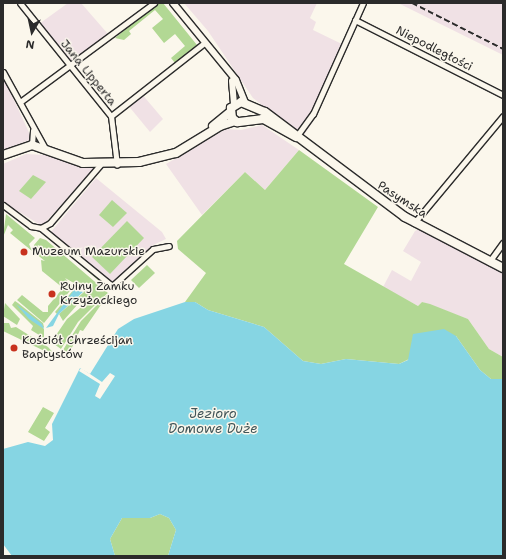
<!DOCTYPE html>
<meta charset="utf-8">
<style>
body{margin:0}
#map{position:relative;width:506px;height:559px;overflow:hidden;background:#fbf7ec;font-family:"Shantell Sans",sans-serif}
div>[style]{position:absolute}
.built>*{inset:0;background:#f0e1e5}
.green>*{inset:0;background:#b2d894}
.water>*{inset:0;background:#86d5e3}
.pier>*{inset:0;background:#fbf7ec}
.roads{filter:drop-shadow(1px 0 #2b2b2b) drop-shadow(-1px 0 #2b2b2b) drop-shadow(0 1px #2b2b2b) drop-shadow(0 -1px #2b2b2b)}
.minor>*{height:5px;margin:-2.5px;padding:0 2.5px;transform-origin:2.5px;border-radius:2.5px;background:#fbf7ec}
.tertiary>*{height:6px;margin:-3px;padding:0 3px;transform-origin:3px;border-radius:3px;background:#fbf7ec}
.primary>*{height:8px;margin:-4px;padding:0 4px;transform-origin:4px;border-radius:4px;background:#fbf7ec}
.rail>*{height:1.5px;margin-top:-0.75px;transform-origin:0;background:repeating-linear-gradient(90deg,#2b2b2b 0 6px,transparent 0 9px)}
.dots>*{width:11px;height:11px;translate:-50% -50%;box-sizing:border-box;border:2px solid #fbf7ec;border-radius:50%}
span{translate:-50% -50%;white-space:nowrap;text-align:center;line-height:1.15;-webkit-text-stroke:3px #fbf7ec;paint-order:stroke}
.street-label{font-size:12px;color:#2b2b2b}
.poi-label{font-size:12px;color:#2b2b2b}
.left{translate:0 -50%;text-align:left}
.water-label{font-size:13px;color:#425659;font-style:italic}
.frame{position:absolute;inset:0;border:4px solid #2b2b2b;pointer-events:none}
.north{position:absolute;left:12px;top:12px;width:40px;height:40px;-webkit-text-stroke:3px #fbf7ec;paint-order:stroke;rotate:189deg;font-size:11px;font-weight:700;line-height:16px;text-align:center;color:#2b2b2b}
.north::after{content:'';display:block;margin:auto;width:14px;height:18px;background:#2b2b2b;clip-path:polygon(50% 0,100% 100%,50% 72%,0 100%)}
</style>
<div id="map">
<div class="built">
<div style="clip-path:polygon(68px 3px,81px 3px,108px 34px,71px 63px,39px 24px)"></div>
<div style="clip-path:polygon(184px 3px,317px 3px,310px 18px,316px 22px,313px 30px,348px 47px,314px 120px,302px 138px,253px 98px,208px 31px)"></div>
<div style="clip-path:polygon(398px 3px,503px 3px,503px 55px)"></div>
<div style="clip-path:polygon(3px 76px,32px 139px,3px 150px)"></div>
<div style="clip-path:polygon(141px 93px,163px 119px,150px 132px,127px 104px)"></div>
<div style="clip-path:polygon(262px 125px,299px 150px,265px 190px,245px 172px,202px 215px,166px 164px,226px 129px,241px 130px)"></div>
<div style="clip-path:polygon(26px 154px,45px 155px,95px 168px,42px 226px,3px 202px,3px 164px)"></div>
<div style="clip-path:polygon(96px 178px,162px 232px,166px 239px,153px 245px,113px 284px,50px 233px)"></div>
<div style="clip-path:polygon(421px 228px,503px 272px,503px 357px,489px 349px,468px 319px,422px 302px,418px 306px,383px 287px,392px 270px,411px 281px,421px 262px,403px 251px,415px 231px)"></div>
</div>
<div class="green">
<div style="clip-path:polygon(157px 3px,163px 3px,197px 45px,175px 63px,171px 58px,185px 46px,175px 34px,164px 43px,152px 28px,163px 19px,155px 10px,129px 31px,131px 34px,124px 40px,115px 38px)"></div>
<div style="clip-path:polygon(299px 150px,378px 207px,344px 264px,418px 306px,422px 302px,430px 304px,468px 319px,489px 349px,503px 357px,503px 379px,491px 379px,480px 370px,456px 336px,399px 364px,346px 359px,321px 364px,303px 361px,264px 327px,208px 310px,195px 302px,185px 302px,206px 273px,178px 249px,177px 241px,245px 172px,265px 190px)"></div>
<div style="clip-path:polygon(33px 175px,46px 182px,31px 199px,19px 191px)"></div>
<div style="clip-path:polygon(112px 200px,127px 213px,113px 227px,99px 215px)"></div>
<div style="clip-path:polygon(6px 214px,35px 238px,29px 244px,32px 251px,10px 233px,13px 230px,8px 225px,3px 237px)"></div>
<div style="clip-path:polygon(127px 221px,144px 238px,110px 274px,92px 257px)"></div>
<div style="clip-path:polygon(40px 238px,46px 240px,108px 293px,100px 300px,78px 304px,63px 321px,59px 314px,84px 292px,82px 288px,78px 290px,74px 289px,73px 296px,57px 314px,55px 312px,75px 288px,81px 287px,65px 278px,73px 287px,44px 323px,17px 300px,22px 295px,43px 312px,48px 312px,48px 306px,63px 288px,42px 271px,41px 260px,45px 261px,35px 253px,34px 245px)"></div>
<div style="clip-path:polygon(50px 239px,109px 287px,106px 287px)"></div>
<div style="clip-path:polygon(147px 265px,155px 273px,139px 288px,131px 280px)"></div>
<div style="clip-path:polygon(109px 293px,83px 331px,80px 330px,69px 354px,63px 350px,81px 321px)"></div>
<div style="clip-path:polygon(15px 301px,18px 303px,43px 323px,44px 327px,56px 315px,43px 328px,17px 304px,44px 329px,44px 338px,31px 330px,33px 326px,12px 305px)"></div>
<div style="clip-path:polygon(5px 303px,20px 319px,17px 325px,3px 316px)"></div>
<div style="clip-path:polygon(86px 303px,95px 305px,78px 322px,61px 349px,54px 344px,54px 338px,67px 319px)"></div>
<div style="clip-path:polygon(3px 319px,4px 323px,9px 323px,11px 328px,16px 327px,48px 347px,57px 357px,3px 331px)"></div>
<div style="clip-path:polygon(43px 407px,54px 413px,45px 428px,50px 432px,44px 441px,28px 432px)"></div>
<div style="clip-path:polygon(160px 514px,169px 518px,176px 530px,168px 556px,115px 556px,110px 539px,122px 518px,150px 518px)"></div>
</div>
<div class="water">
<div style="clip-path:polygon(74px 290px,83px 292px,59px 314px,53px 326px,46px 328px)"></div>
<div style="clip-path:polygon(185px 302px,195px 302px,208px 310px,264px 327px,303px 361px,321px 364px,346px 359px,399px 364px,408px 360px,413px 334px,444px 329px,456px 336px,480px 370px,491px 379px,503px 379px,503px 556px,168px 556px,176px 530px,169px 518px,160px 514px,150px 518px,122px 518px,110px 539px,115px 556px,12px 556px,3px 544px,3px 449px,28px 442px,45px 446px,53px 440px,52px 424px,80px 368px,90px 374px,118px 329px,134px 319px)"></div>
<div style="clip-path:polygon(16px 304px,42px 324px,44px 329px,29px 319px)"></div>
</div>
<div class="pier">
<div style="clip-path:polygon(81px 368px,102px 382px,110px 373px,115px 376px,100px 399px,95px 396px,100px 384px,79px 371px)"></div>
</div>
<div class="roads">
<div class="minor">
<div style="left:20px;top:3px;width:145px;rotate:51.2deg"></div>
<div style="left:111px;top:116px;width:49px;rotate:83deg"></div>
<div style="left:355px;top:20px;width:166px;rotate:26.9deg"></div>
<div style="left:3px;top:72px;width:89px;rotate:61.1deg"></div>
<div style="left:20px;top:102px;width:167px;rotate:-36.5deg"></div>
<div style="left:111px;top:116px;width:118px;rotate:-38.1deg"></div>
<div style="left:296px;top:137px;width:29px;rotate:-54deg"></div>
<div style="left:313px;top:114px;width:122px;rotate:-65.8deg"></div>
<div style="left:32px;top:145px;width:15px;rotate:-86deg"></div>
<div style="left:3px;top:205px;width:35px;rotate:37deg"></div>
<div style="left:31px;top:226px;width:10px;rotate:11deg"></div>
<div style="left:414px;top:223px;width:139px;rotate:-50.2deg"></div>
<div style="left:41px;top:228px;width:92px;rotate:39.2deg"></div>
<div style="left:112px;top:286px;width:55px;rotate:-42.1deg"></div>
<div style="left:153px;top:249px;width:16px;rotate:-11deg"></div>
<div style="left:41px;top:228px;width:10px;rotate:-29deg"></div>
<div style="left:50px;top:223px;width:77px;rotate:-49.2deg"></div>
<div style="left:489px;top:262px;width:24px;rotate:-54deg"></div>
</div>
<div class="tertiary">
<div style="left:173px;top:3px;width:99px;rotate:50.7deg"></div>
<div style="left:236px;top:80px;width:24px;rotate:68deg"></div>
<div style="left:232px;top:81px;width:22px;rotate:85deg"></div>
</div>
<div class="primary">
<div style="left:213px;top:126px;width:22px;rotate:-39deg"></div>
<div style="left:296px;top:137px;width:38px;rotate:-151deg"></div>
<div style="left:263px;top:119px;width:26px;rotate:173deg"></div>
<div style="left:237px;top:122px;width:6px;rotate:-141deg"></div>
<div style="left:232px;top:118px;width:10px;rotate:-96deg"></div>
<div style="left:231px;top:108px;width:12px;rotate:-31deg"></div>
<div style="left:241px;top:102px;width:26px;rotate:23deg"></div>
<div style="left:265px;top:112px;width:175px;rotate:36.9deg"></div>
<div style="left:405px;top:217px;width:110px;rotate:27.5deg"></div>
<div style="left:3px;top:155px;width:31px;rotate:-19deg"></div>
<div style="left:32px;top:145px;width:54px;rotate:19.4deg"></div>
<div style="left:83px;top:163px;width:56px;rotate:-1deg"></div>
<div style="left:139px;top:162px;width:38px;rotate:-14deg"></div>
<div style="left:176px;top:153px;width:52px;rotate:-31.5deg"></div>
<div style="left:220px;top:126px;width:16px;rotate:-18deg"></div>
</div>
</div>
<div class="rail">
<div style="left:412px;top:3px;width:102px;rotate:26.8deg"></div>
</div>
<div class="dots">
<div style="left:24px;top:252px;background:#c8321e"></div>
<div style="left:52px;top:294px;background:#c8321e"></div>
<div style="left:14px;top:348px;background:#c8321e"></div>
</div>
<div class="street-label">
<span style="left:434px;top:49px;rotate:27deg">Niepodległości</span>
<span style="left:88px;top:73px;rotate:51deg">Jana Lipperta</span>
<span style="left:402px;top:200px;rotate:33deg">Pasymska</span>
</div>
<div class="poi-label">
<span class="left" style="left:32px;top:252px">Muzeum Mazurskie</span>
<span class="left" style="left:60px;top:294px">Ruiny Zamku<br>Krzyżackiego</span>
<span class="left" style="left:22px;top:348px">Kościół Chrześcijan<br>Baptystów</span>
</div>
<div class="water-label">
<span style="left:213px;top:422px">Jezioro<br>Domowe Duże</span>
</div>
<div class="frame"></div>
<div class="north">N</div>
</div>
